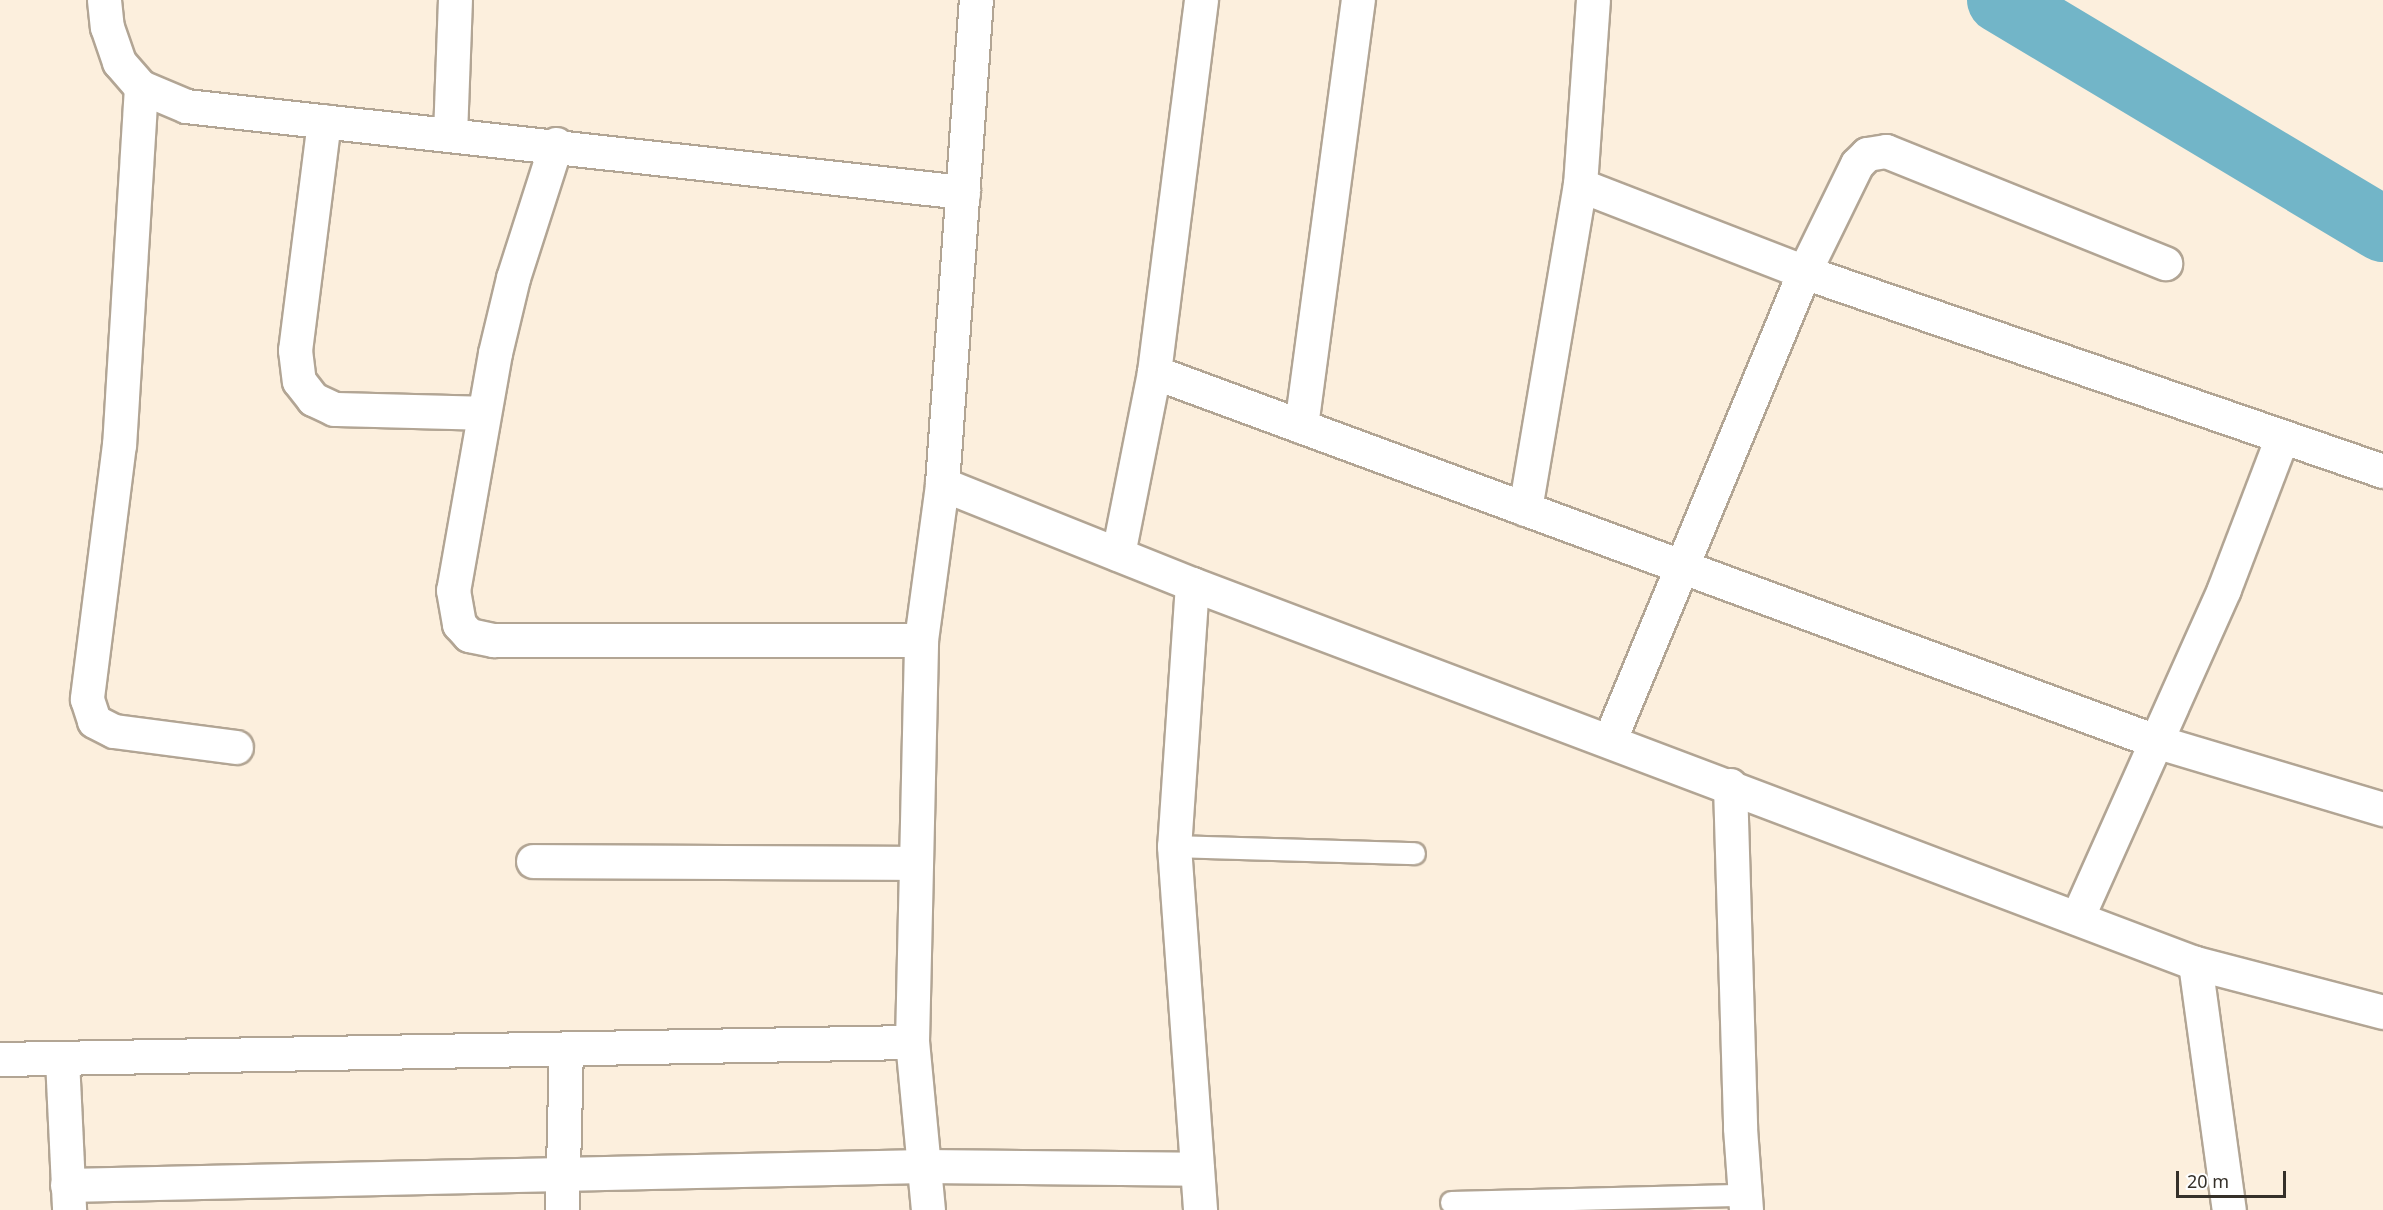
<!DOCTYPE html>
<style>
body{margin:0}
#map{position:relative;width:2383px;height:1210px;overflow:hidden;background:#fcefdd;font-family:"Noto Sans",sans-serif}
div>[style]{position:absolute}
.river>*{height:66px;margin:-33px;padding:0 33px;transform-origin:33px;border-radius:33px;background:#72b5c8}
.roads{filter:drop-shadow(2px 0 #b2a594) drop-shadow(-2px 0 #b2a594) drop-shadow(0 2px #b2a594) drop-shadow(0 -2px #b2a594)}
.lane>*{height:21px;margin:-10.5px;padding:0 10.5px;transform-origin:10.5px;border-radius:10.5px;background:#fff}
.street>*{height:33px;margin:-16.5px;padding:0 16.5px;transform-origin:16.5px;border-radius:16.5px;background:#fff}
span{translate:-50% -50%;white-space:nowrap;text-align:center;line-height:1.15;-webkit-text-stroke:4.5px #fefefe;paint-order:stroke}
.scale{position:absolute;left:2176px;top:1171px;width:110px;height:27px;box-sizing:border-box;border:3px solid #353029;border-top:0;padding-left:8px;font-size:18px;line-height:21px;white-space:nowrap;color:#353029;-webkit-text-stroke:4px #fefefe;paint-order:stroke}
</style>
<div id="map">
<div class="river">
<div style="left:2000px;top:0;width:446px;rotate:30.9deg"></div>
</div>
<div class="roads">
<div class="lane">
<div style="left:1174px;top:846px;width:240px;rotate:1.7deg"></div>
<div style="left:1451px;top:1202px;width:294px;rotate:-1.4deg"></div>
</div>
<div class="street">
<div style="left:104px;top:0;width:27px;rotate:84deg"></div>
<div style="left:107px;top:27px;width:37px;rotate:71deg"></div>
<div style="left:119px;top:62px;width:33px;rotate:49deg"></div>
<div style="left:141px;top:87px;width:49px;rotate:22.9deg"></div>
<div style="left:186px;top:106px;width:782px;rotate:6.32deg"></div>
<div style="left:141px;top:87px;width:358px;rotate:93.5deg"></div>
<div style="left:119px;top:444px;width:257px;rotate:97.2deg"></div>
<div style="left:87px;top:699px;width:23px;rotate:72deg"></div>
<div style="left:94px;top:721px;width:22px;rotate:27deg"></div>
<div style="left:114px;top:731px;width:123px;rotate:7.5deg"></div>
<div style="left:324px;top:121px;width:231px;rotate:97.2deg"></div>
<div style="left:295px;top:350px;width:31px;rotate:83deg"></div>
<div style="left:299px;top:381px;width:23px;rotate:52deg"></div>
<div style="left:313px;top:399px;width:23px;rotate:25deg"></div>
<div style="left:334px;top:409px;width:149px;rotate:1.5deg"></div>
<div style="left:450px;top:135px;width:135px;rotate:-87.9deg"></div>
<div style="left:556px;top:144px;width:141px;rotate:107.8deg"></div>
<div style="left:513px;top:278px;width:77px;rotate:103.5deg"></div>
<div style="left:495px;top:353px;width:241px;rotate:100deg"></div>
<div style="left:453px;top:590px;width:35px;rotate:80deg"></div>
<div style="left:459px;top:624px;width:15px;rotate:48deg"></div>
<div style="left:469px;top:635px;width:25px;rotate:12deg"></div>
<div style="left:493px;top:640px;width:428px"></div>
<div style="left:1580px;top:185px;width:240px;rotate:21.2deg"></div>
<div style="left:1804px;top:272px;width:612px;rotate:18.97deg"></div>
<div style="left:1154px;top:372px;width:1070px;rotate:20.23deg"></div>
<div style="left:2158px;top:742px;width:235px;rotate:16.6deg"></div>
<div style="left:1301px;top:426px;width:430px;rotate:-82.4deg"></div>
<div style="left:942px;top:484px;width:269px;rotate:21.8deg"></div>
<div style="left:1192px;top:584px;width:1072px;rotate:20.7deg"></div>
<div style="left:2195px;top:963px;width:194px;rotate:14.6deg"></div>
<div style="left:1525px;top:509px;width:329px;rotate:-80.4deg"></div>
<div style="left:1580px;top:185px;width:185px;rotate:-86deg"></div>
<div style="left:1118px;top:554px;width:186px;rotate:-78.8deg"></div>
<div style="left:1154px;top:372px;width:375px;rotate:-82.8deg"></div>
<div style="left:1192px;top:584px;width:263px;rotate:93.9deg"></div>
<div style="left:1174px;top:846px;width:365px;rotate:85.9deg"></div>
<div style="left:1610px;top:739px;width:506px;rotate:-67.44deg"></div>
<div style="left:1804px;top:272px;width:120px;rotate:-63.9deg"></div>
<div style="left:1857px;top:164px;width:14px;rotate:-45deg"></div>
<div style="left:1867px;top:154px;width:19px;rotate:-9deg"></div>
<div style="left:1886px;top:151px;width:301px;rotate:21.9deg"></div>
<div style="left:1730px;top:785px;width:343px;rotate:88.3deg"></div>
<div style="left:1740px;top:1128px;width:82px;rotate:85.8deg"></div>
<div style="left:533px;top:861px;width:383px;rotate:0.3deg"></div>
<div style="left:2077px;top:918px;width:360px;rotate:-65.9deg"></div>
<div style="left:2224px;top:589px;width:163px;rotate:-69.1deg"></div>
<div style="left:2195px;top:963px;width:249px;rotate:82.2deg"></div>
<div style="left:0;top:1059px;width:912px;rotate:-1.07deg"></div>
<div style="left:62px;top:1059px;width:151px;rotate:87.3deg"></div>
<div style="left:67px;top:1185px;width:857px;rotate:-1.27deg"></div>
<div style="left:924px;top:1166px;width:273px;rotate:0.6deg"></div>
<div style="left:562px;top:1210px;width:161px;rotate:-88.6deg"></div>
<div style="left:928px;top:1210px;width:169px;rotate:-95.4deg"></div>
<div style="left:912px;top:1042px;width:402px;rotate:-88.7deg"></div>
<div style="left:921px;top:640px;width:157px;rotate:-82.3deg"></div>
<div style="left:942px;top:484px;width:485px;rotate:-86deg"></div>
</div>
</div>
<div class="scale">20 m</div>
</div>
